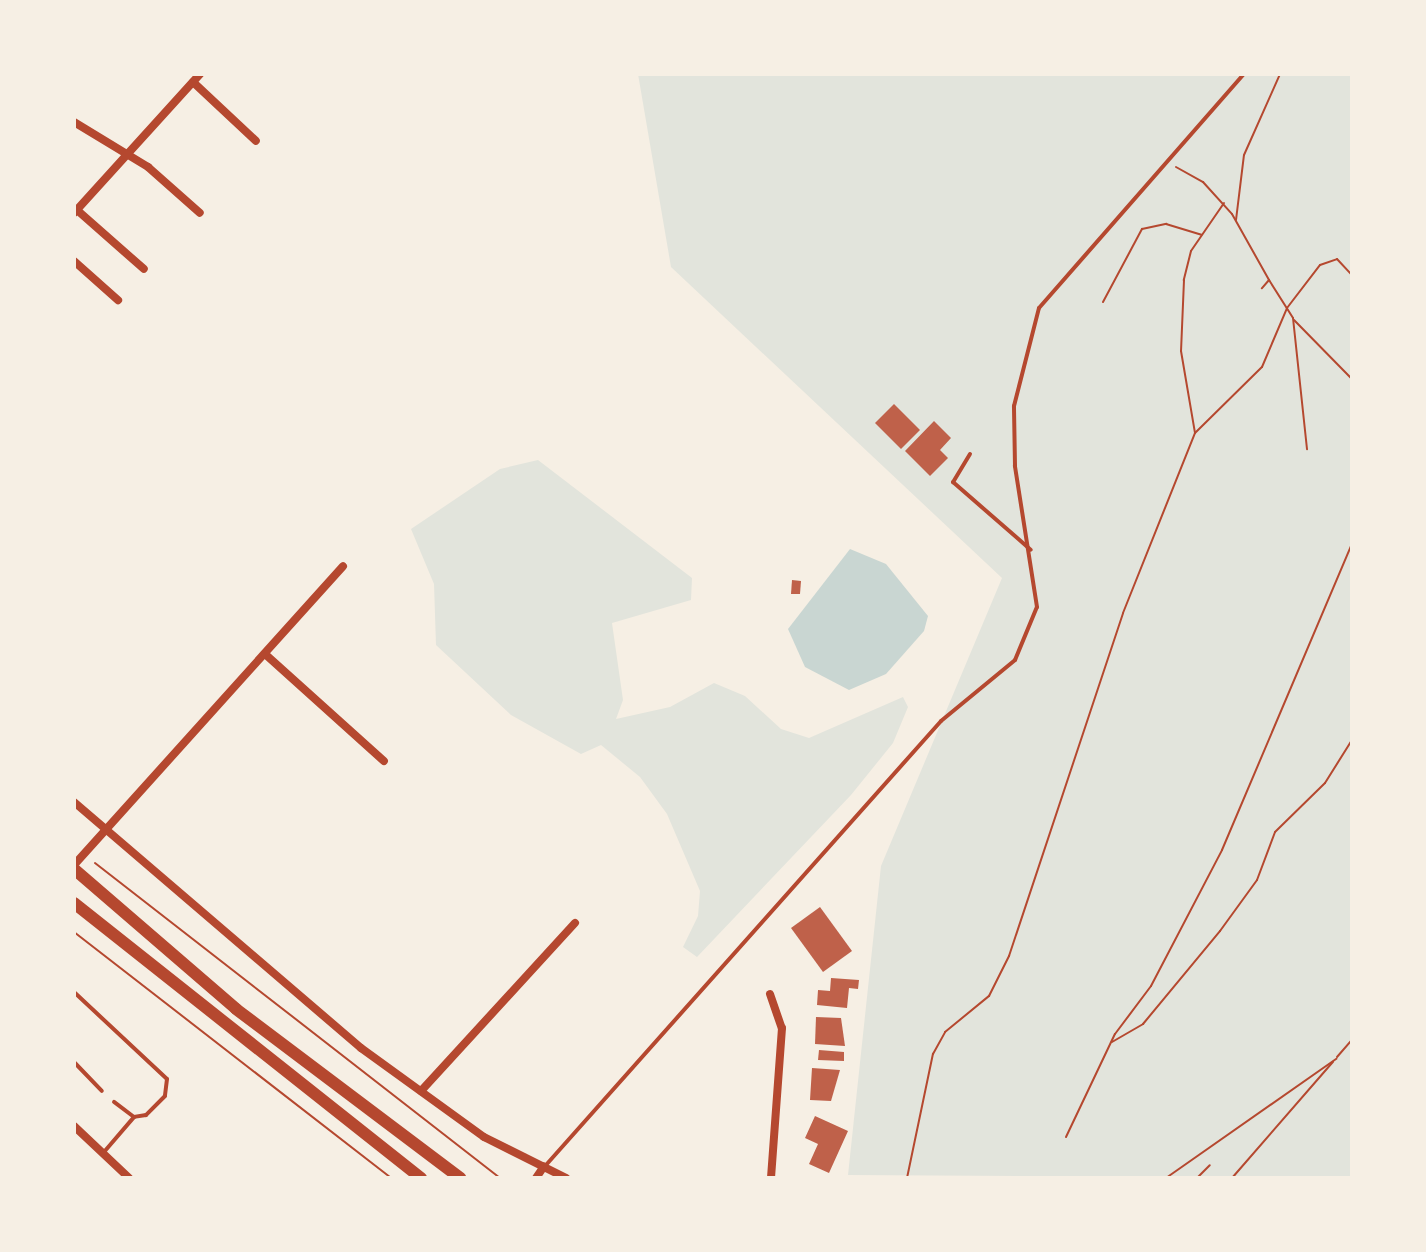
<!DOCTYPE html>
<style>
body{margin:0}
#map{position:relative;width:1426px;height:1252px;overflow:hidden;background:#f6efe4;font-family:Roboto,sans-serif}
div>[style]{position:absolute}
.green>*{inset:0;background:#e2e4dc}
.water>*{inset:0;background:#c9d6d2}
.building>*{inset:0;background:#bf614a}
.path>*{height:2px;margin:-1px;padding:0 1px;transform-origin:1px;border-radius:1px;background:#b5482f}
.service>*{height:4px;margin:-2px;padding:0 2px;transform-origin:2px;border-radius:2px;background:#b5482f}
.minor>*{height:8px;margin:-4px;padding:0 4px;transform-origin:4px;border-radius:4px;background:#b5482f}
.primary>*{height:12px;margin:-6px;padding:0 6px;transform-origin:6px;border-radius:6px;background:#b5482f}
span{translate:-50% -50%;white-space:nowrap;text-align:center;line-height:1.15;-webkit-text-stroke:6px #f6efe4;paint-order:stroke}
.frame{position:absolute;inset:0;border:76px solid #f6efe4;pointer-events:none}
</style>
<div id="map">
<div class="green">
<div style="clip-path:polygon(638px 74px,1352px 74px,1352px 1178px,848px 1175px,881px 866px,1002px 578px,671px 267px)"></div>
<div style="clip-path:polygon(538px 460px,692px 578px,691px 600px,612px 623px,623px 700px,616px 719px,670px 707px,714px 683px,745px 696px,781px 729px,809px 738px,903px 697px,908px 707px,893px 743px,851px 795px,697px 957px,683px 947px,698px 916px,700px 891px,667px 814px,640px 777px,601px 745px,581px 754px,511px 715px,436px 645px,434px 584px,411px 529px,500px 469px)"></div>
</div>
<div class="water">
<div style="clip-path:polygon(850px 549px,886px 564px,928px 616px,924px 631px,886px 674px,849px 690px,805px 667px,788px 629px)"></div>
</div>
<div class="building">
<div style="clip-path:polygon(894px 404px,920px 430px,901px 449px,875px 423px)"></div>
<div style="clip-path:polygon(934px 421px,951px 438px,940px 450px,948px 458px,930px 476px,905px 451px)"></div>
<div style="clip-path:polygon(792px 580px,801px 581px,800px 594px,791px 594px)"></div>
<div style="clip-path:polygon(820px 907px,852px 951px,823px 972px,791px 928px)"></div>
<div style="clip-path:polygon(831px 978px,859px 980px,858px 989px,849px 988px,847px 1008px,817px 1005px,818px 990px,830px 991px)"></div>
<div style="clip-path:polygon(816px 1017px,841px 1018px,845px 1046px,815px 1044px)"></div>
<div style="clip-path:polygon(819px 1050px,844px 1052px,844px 1061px,818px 1060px)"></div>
<div style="clip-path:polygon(812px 1068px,840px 1070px,831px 1101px,810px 1100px)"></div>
<div style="clip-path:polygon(815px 1116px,848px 1131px,829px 1173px,809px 1164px,818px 1144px,805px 1138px)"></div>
</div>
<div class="path">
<div style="left:1176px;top:167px;width:31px;rotate:29deg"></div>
<div style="left:1203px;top:182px;width:43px;rotate:47.8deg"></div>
<div style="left:1232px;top:214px;width:76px;rotate:60.7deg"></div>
<div style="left:1269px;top:280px;width:11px;rotate:131deg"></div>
<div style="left:1224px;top:203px;width:58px;rotate:124.5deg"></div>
<div style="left:1191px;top:251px;width:30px;rotate:104deg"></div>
<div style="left:1184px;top:280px;width:71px;rotate:92.4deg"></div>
<div style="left:1181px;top:351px;width:83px;rotate:80.3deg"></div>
<div style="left:1195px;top:433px;width:94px;rotate:-44.6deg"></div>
<div style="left:1262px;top:367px;width:64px;rotate:-67deg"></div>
<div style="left:1287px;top:308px;width:54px;rotate:-52.5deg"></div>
<div style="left:1320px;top:265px;width:18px;rotate:-19deg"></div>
<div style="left:1337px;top:259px;width:22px;rotate:47deg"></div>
<div style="left:1236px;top:220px;width:65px;rotate:-83deg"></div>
<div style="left:1244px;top:155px;width:89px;rotate:-66deg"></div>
<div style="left:1269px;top:280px;width:45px;rotate:57.7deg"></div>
<div style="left:1293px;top:318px;width:132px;rotate:83.9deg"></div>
<div style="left:1103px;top:302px;width:83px;rotate:-61.9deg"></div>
<div style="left:1142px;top:229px;width:25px;rotate:-12deg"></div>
<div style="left:1166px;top:224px;width:37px;rotate:17deg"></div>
<div style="left:1294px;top:320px;width:83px;rotate:45.5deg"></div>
<div style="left:95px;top:863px;width:513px;rotate:37.87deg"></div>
<div style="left:74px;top:932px;width:401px;rotate:37.8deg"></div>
<div style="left:1112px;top:1042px;width:36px;rotate:-30deg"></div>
<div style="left:1143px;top:1024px;width:121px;rotate:-50.4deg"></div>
<div style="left:1220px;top:931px;width:63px;rotate:-54deg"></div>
<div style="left:1257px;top:880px;width:51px;rotate:-69.4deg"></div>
<div style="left:1275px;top:832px;width:70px;rotate:-44.4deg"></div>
<div style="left:1325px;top:783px;width:51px;rotate:-57.9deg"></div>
<div style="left:1337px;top:1057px;width:23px;rotate:-49deg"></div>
<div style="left:1066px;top:1137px;width:114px;rotate:-64.6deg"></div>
<div style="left:1115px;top:1034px;width:60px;rotate:-53.1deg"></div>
<div style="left:1151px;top:986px;width:153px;rotate:-62.4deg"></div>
<div style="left:1222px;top:850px;width:333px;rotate:-67deg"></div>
<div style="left:907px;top:1178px;width:127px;rotate:-78.2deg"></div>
<div style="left:933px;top:1054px;width:25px;rotate:-61deg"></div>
<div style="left:945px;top:1032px;width:57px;rotate:-39.3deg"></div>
<div style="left:989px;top:996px;width:45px;rotate:-63.4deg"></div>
<div style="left:1009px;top:956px;width:361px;rotate:-71.6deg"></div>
<div style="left:1123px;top:613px;width:194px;rotate:-68.2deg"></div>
<div style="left:1166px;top:1178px;width:208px;rotate:-35deg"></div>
<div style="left:1197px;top:1178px;width:18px;rotate:-45deg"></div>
<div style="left:1232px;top:1178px;width:154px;rotate:-49deg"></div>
</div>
<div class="service">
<div style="left:970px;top:454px;width:33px;rotate:121deg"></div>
<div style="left:953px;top:482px;width:103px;rotate:41.1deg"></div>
<div style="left:74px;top:992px;width:127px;rotate:43.1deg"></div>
<div style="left:167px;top:1079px;width:17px;rotate:97deg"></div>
<div style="left:165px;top:1096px;width:27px;rotate:135deg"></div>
<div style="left:146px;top:1115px;width:12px;rotate:171deg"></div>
<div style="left:134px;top:1117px;width:25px;rotate:-143deg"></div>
<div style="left:74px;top:1062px;width:40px;rotate:46deg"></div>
<div style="left:104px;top:1152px;width:46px;rotate:-49.4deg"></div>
<div style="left:546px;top:1165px;width:594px;rotate:-48.34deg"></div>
<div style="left:941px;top:721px;width:96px;rotate:-39.5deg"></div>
<div style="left:1015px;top:660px;width:57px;rotate:-67.5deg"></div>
<div style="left:1037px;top:607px;width:143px;rotate:-98.9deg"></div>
<div style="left:1015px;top:466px;width:60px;rotate:-91deg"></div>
<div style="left:1014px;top:406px;width:101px;rotate:-75.7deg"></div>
<div style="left:1039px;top:308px;width:311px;rotate:-48.8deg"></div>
</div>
<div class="minor">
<div style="left:193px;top:82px;width:86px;rotate:43.1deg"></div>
<div style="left:74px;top:122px;width:87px;rotate:31.3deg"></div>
<div style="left:148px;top:167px;width:69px;rotate:41.5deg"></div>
<div style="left:77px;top:210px;width:89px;rotate:41.4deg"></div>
<div style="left:74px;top:213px;width:188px;rotate:-47.8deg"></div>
<div style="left:74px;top:261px;width:59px;rotate:41.6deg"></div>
<div style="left:265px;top:654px;width:160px;rotate:42deg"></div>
<div style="left:74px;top:802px;width:378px;rotate:40.6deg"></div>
<div style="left:361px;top:1048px;width:152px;rotate:35.9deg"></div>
<div style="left:484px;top:1137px;width:92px;rotate:26.6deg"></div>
<div style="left:74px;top:865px;width:402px;rotate:-48deg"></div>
<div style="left:770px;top:994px;width:36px;rotate:71deg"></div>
<div style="left:782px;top:1028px;width:150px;rotate:94.2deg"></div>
<div style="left:421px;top:1091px;width:228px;rotate:-47.5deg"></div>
<div style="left:74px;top:1126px;width:76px;rotate:43.4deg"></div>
<div style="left:536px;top:1178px;width:14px;rotate:-56deg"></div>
</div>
<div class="primary">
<div style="left:74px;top:869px;width:214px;rotate:40.8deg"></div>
<div style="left:236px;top:1009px;width:281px;rotate:37deg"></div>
<div style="left:74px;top:903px;width:443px;rotate:38.4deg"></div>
</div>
<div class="frame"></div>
</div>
